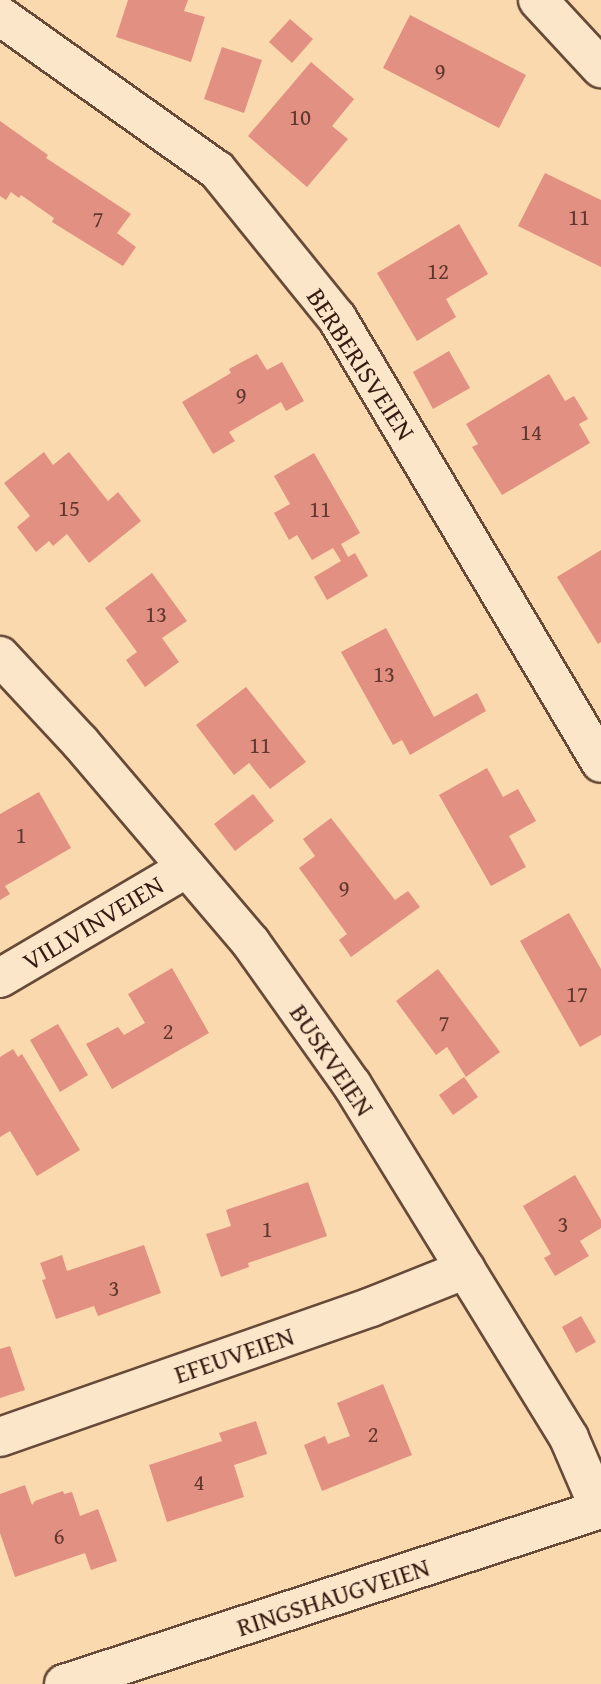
<!DOCTYPE html>
<style>
body{margin:0}
#map{position:relative;width:601px;height:1684px;overflow:hidden;background:#f9d9ad;font-family:"Gentium Book Plus",serif}
div>[style]{position:absolute}
.building>*{inset:0;background:#e29082}
.roads{filter:drop-shadow(2px 0 #674a38) drop-shadow(-2px 0 #674a38) drop-shadow(0 2px #674a38) drop-shadow(0 -2px #674a38)}
.minor>*{height:38px;margin:-19px;padding:0 19px;transform-origin:19px;border-radius:19px;background:#fbe6ca}
.secondary>*{height:38px;margin:-19px;padding:0 19px;transform-origin:19px;border-radius:19px;background:#fbe6ca}
span{translate:-50% -50%;white-space:nowrap;text-align:center;line-height:1.15;-webkit-text-stroke:7px #fbe6ca;paint-order:stroke}
.number-label{font-size:23px;color:#61382d}
.number-label span{-webkit-text-stroke-width:0}
.street-label{font-size:26px;color:#361b11}
</style>
<div id="map">
<div class="building">
<div style="clip-path:polygon(128px 0,188px 0,184px 11px,205px 17px,191px 62px,116px 37px)"></div>
<div style="clip-path:polygon(410px 15px,526px 75px,499px 128px,383px 68px)"></div>
<div style="clip-path:polygon(290px 19px,313px 39px,292px 63px,269px 42px)"></div>
<div style="clip-path:polygon(222px 47px,262px 60px,244px 113px,204px 99px)"></div>
<div style="clip-path:polygon(311px 62px,354px 99px,332px 126px,348px 139px,307px 187px,248px 136px)"></div>
<div style="clip-path:polygon(0 121px,48px 155px,46px 158px,131px 214px,117px 233px,136px 247px,123px 266px,52px 222px,54px 218px,21px 195px,19px 198px,11px 192px,6px 200px,0 196px)"></div>
<div style="clip-path:polygon(545px 173px,601px 200px,601px 267px,518px 226px)"></div>
<div style="clip-path:polygon(459px 224px,488px 274px,446px 299px,456px 317px,417px 341px,377px 273px)"></div>
<div style="clip-path:polygon(449px 351px,470px 388px,433px 409px,413px 372px)"></div>
<div style="clip-path:polygon(257px 354px,267px 370px,282px 362px,304px 401px,286px 411px,281px 402px,229px 432px,235px 441px,213px 454px,182px 402px,231px 373px,229px 369px)"></div>
<div style="clip-path:polygon(549px 374px,565px 401px,574px 396px,588px 419px,579px 424px,590px 443px,502px 495px,472px 447px,478px 444px,466px 424px)"></div>
<div style="clip-path:polygon(44px 452px,53px 465px,69px 452px,108px 501px,118px 492px,141px 521px,89px 563px,67px 534px,53px 546px,49px 541px,36px 552px,17px 527px,30px 516px,4px 483px)"></div>
<div style="clip-path:polygon(314px 453px,360px 533px,341px 544px,348px 557px,355px 553px,368px 576px,327px 600px,314px 577px,341px 561px,333px 548px,312px 560px,297px 535px,289px 540px,274px 513px,290px 504px,274px 476px)"></div>
<div style="clip-path:polygon(601px 550px,601px 642px,598px 644px,557px 577px)"></div>
<div style="clip-path:polygon(152px 573px,187px 621px,162px 638px,179px 662px,145px 687px,126px 660px,137px 652px,105px 608px)"></div>
<div style="clip-path:polygon(386px 628px,434px 717px,477px 693px,486px 711px,410px 755px,402px 740px,393px 745px,341px 652px)"></div>
<div style="clip-path:polygon(246px 687px,306px 762px,270px 789px,249px 763px,234px 775px,196px 725px)"></div>
<div style="clip-path:polygon(487px 768px,503px 797px,518px 789px,536px 821px,509px 836px,526px 867px,491px 886px,439px 795px)"></div>
<div style="clip-path:polygon(39px 792px,71px 848px,5px 886px,10px 894px,0 900px,0 814px)"></div>
<div style="clip-path:polygon(253px 794px,274px 821px,235px 851px,214px 824px)"></div>
<div style="clip-path:polygon(331px 818px,395px 900px,408px 891px,420px 907px,351px 957px,339px 940px,347px 934px,299px 868px,315px 856px,303px 839px)"></div>
<div style="clip-path:polygon(569px 913px,601px 969px,601px 1035px,580px 1047px,520px 941px)"></div>
<div style="clip-path:polygon(172px 968px,209px 1033px,112px 1089px,86px 1044px,118px 1027px,124px 1035px,145px 1023px,128px 994px)"></div>
<div style="clip-path:polygon(438px 969px,500px 1052px,466px 1077px,447px 1047px,436px 1055px,396px 1001px)"></div>
<div style="clip-path:polygon(58px 1024px,88px 1075px,60px 1092px,30px 1040px)"></div>
<div style="clip-path:polygon(13px 1049px,18px 1057px,22px 1054px,80px 1150px,37px 1176px,10px 1131px,0 1137px,0 1057px)"></div>
<div style="clip-path:polygon(464px 1077px,478px 1097px,453px 1115px,439px 1095px)"></div>
<div style="clip-path:polygon(575px 1175px,601px 1220px,601px 1228px,580px 1241px,589px 1256px,555px 1276px,544px 1258px,551px 1254px,523px 1206px)"></div>
<div style="clip-path:polygon(308px 1182px,327px 1236px,248px 1263px,249px 1267px,221px 1277px,206px 1234px,231px 1226px,226px 1210px)"></div>
<div style="clip-path:polygon(144px 1245px,161px 1293px,98px 1316px,94px 1306px,56px 1319px,42px 1280px,46px 1279px,40px 1263px,62px 1255px,67px 1271px)"></div>
<div style="clip-path:polygon(581px 1316px,596px 1342px,576px 1353px,562px 1327px)"></div>
<div style="clip-path:polygon(10px 1346px,25px 1390px,0 1398px,0 1349px)"></div>
<div style="clip-path:polygon(383px 1384px,412px 1455px,322px 1491px,304px 1445px,325px 1436px,328px 1444px,350px 1436px,337px 1403px)"></div>
<div style="clip-path:polygon(256px 1421px,267px 1454px,234px 1465px,244px 1497px,167px 1522px,149px 1465px,222px 1441px,219px 1433px)"></div>
<div style="clip-path:polygon(25px 1485px,32px 1505px,35px 1501px,63px 1491px,64px 1494px,72px 1492px,80px 1516px,98px 1509px,117px 1561px,91px 1570px,85px 1553px,15px 1577px,0 1533px,0 1494px)"></div>
</div>
<div class="roads">
<div class="minor">
<div style="left:538px;top:0;width:93px;rotate:47.2deg"></div>
<div style="left:0;top:16px;width:266px;rotate:35.4deg"></div>
<div style="left:217px;top:170px;width:191px;rotate:51deg"></div>
<div style="left:337px;top:318px;width:517px;rotate:59.32deg"></div>
<div style="left:0;top:656px;width:117px;rotate:47.1deg"></div>
<div style="left:80px;top:742px;width:264px;rotate:49.6deg"></div>
<div style="left:251px;top:943px;width:174px;rotate:54.6deg"></div>
<div style="left:352px;top:1085px;width:414px;rotate:58.4deg"></div>
<div style="left:569px;top:1438px;width:78px;rotate:66.7deg"></div>
<div style="left:0;top:978px;width:217px;rotate:-30.5deg"></div>
<div style="left:0;top:1437px;width:393px;rotate:-19.3deg"></div>
<div style="left:371px;top:1307px;width:102px;rotate:-21.8deg"></div>
</div>
<div class="secondary">
<div style="left:64px;top:1684px;width:565px;rotate:-18.05deg"></div>
</div>
</div>
<div class="number-label">
<span style="left:440px;top:71px">9</span>
<span style="left:300px;top:117px">10</span>
<span style="left:579px;top:217px">11</span>
<span style="left:98px;top:219px">7</span>
<span style="left:438px;top:271px">12</span>
<span style="left:241px;top:395px">9</span>
<span style="left:531px;top:432px">14</span>
<span style="left:69px;top:508px">15</span>
<span style="left:320px;top:509px">11</span>
<span style="left:156px;top:614px">13</span>
<span style="left:384px;top:674px">13</span>
<span style="left:260px;top:745px">11</span>
<span style="left:21px;top:835px">1</span>
<span style="left:344px;top:888px">9</span>
<span style="left:577px;top:994px">17</span>
<span style="left:444px;top:1023px">7</span>
<span style="left:168px;top:1031px">2</span>
<span style="left:563px;top:1224px">3</span>
<span style="left:267px;top:1229px">1</span>
<span style="left:114px;top:1288px">3</span>
<span style="left:373px;top:1434px">2</span>
<span style="left:199px;top:1482px">4</span>
<span style="left:59px;top:1536px">6</span>
</div>
<div class="street-label">
<span style="left:361px;top:364px;rotate:57deg">BERBERISVEIEN</span>
<span style="left:93px;top:923px;rotate:-31deg">VILLVINVEIEN</span>
<span style="left:332px;top:1060px;rotate:56deg">BUSKVEIEN</span>
<span style="left:234px;top:1355px;rotate:-19deg">EFEUVEIEN</span>
<span style="left:333px;top:1597px;rotate:-18deg">RINGSHAUGVEIEN</span>
</div>
</div>
